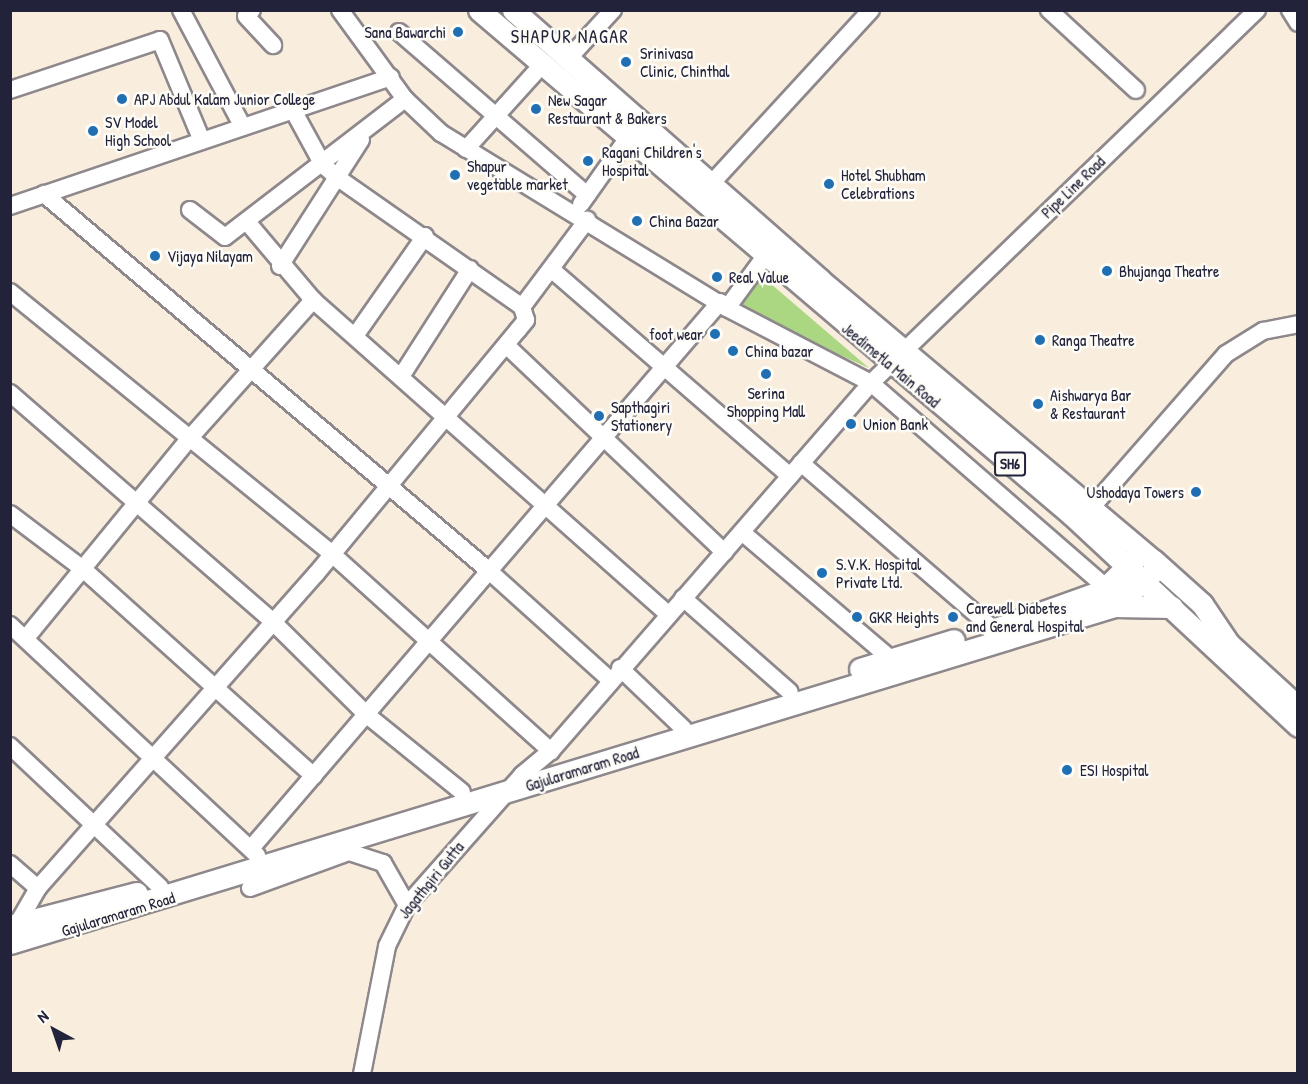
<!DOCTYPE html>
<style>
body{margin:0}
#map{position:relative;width:1308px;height:1084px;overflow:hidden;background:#f9eede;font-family:"Patrick Hand",sans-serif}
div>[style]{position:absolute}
.green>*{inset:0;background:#abd783}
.roads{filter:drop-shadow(2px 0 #8e888c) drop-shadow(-2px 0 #8e888c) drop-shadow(0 2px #8e888c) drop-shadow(0 -2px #8e888c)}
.minor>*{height:16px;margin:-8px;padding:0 8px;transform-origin:8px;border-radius:8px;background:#fff}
.major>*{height:21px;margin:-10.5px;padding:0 10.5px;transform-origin:10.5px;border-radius:10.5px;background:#fff}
.dots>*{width:16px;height:16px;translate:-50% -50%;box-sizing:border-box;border:3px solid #fdfcf7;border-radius:50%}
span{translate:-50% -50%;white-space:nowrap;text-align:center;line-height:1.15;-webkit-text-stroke:5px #fdfcf7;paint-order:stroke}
.shield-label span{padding:2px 4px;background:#fdfcf7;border:2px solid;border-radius:4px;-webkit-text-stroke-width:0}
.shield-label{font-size:15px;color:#22223b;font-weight:700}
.poi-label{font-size:16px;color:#22223b}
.right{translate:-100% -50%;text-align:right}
.left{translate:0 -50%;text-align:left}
.street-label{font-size:16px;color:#22223b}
.neighbourhood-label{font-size:18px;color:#22223b;letter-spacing:1.5px}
.frame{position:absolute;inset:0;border:12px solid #22223b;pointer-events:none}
.north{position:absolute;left:24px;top:1000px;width:60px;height:60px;-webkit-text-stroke:4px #fdfcf7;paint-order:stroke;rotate:320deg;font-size:16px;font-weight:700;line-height:24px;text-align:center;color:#22223b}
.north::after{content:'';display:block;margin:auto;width:21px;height:27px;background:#22223b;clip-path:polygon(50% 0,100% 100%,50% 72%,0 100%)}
</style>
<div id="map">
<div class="green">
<div style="clip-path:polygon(757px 272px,869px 368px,732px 307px)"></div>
</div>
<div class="roads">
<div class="minor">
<div style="left:181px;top:10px;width:132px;rotate:62.1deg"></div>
<div style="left:252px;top:10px;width:8px;rotate:135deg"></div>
<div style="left:246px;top:16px;width:40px;rotate:47deg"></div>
<div style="left:340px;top:10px;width:110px;rotate:53.9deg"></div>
<div style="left:405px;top:99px;width:50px;rotate:43.4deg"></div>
<div style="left:441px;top:133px;width:335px;rotate:31.5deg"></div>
<div style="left:727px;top:308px;width:162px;rotate:27.5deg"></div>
<div style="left:871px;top:383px;width:313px;rotate:41deg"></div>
<div style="left:1049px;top:10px;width:118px;rotate:42.6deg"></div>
<div style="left:1290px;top:10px;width:15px;rotate:58deg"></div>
<div style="left:399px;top:32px;width:249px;rotate:40.9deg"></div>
<div style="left:567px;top:60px;width:68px;rotate:-47.4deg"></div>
<div style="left:10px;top:90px;width:158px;rotate:-18.4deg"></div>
<div style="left:160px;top:40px;width:109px;rotate:67.4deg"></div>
<div style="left:293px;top:110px;width:63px;rotate:61.4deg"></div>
<div style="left:323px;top:165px;width:20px;rotate:41deg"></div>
<div style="left:338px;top:178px;width:225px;rotate:35deg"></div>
<div style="left:466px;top:149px;width:113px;rotate:-47.9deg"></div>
<div style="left:711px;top:184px;width:236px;rotate:-47.4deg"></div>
<div style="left:44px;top:194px;width:582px;rotate:40.26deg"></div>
<div style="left:488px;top:570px;width:164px;rotate:42deg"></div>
<div style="left:581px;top:204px;width:80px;rotate:-54.7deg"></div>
<div style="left:10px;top:206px;width:402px;rotate:-18.7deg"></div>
<div style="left:190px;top:210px;width:44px;rotate:37.6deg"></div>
<div style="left:225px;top:237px;width:227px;rotate:-37.5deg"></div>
<div style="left:248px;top:223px;width:101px;rotate:49.8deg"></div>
<div style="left:313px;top:300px;width:475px;rotate:41.5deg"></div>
<div style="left:280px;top:266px;width:150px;rotate:-57.3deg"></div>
<div style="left:551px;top:269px;width:316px;rotate:40.9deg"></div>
<div style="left:10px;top:292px;width:415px;rotate:39.1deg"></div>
<div style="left:332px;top:554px;width:295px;rotate:42deg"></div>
<div style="left:727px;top:308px;width:64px;rotate:-53.8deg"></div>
<div style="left:355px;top:336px;width:122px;rotate:-55deg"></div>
<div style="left:506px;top:345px;width:301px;rotate:43.5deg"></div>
<div style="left:402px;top:375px;width:126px;rotate:-57.3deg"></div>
<div style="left:10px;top:393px;width:346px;rotate:41deg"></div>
<div style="left:271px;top:620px;width:135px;rotate:44.7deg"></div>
<div style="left:367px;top:715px;width:122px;rotate:39deg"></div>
<div style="left:801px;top:463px;width:254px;rotate:40.8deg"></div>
<div style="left:1092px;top:507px;width:203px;rotate:-48.8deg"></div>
<div style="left:1226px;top:354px;width:44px;rotate:-31.9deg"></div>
<div style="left:1263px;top:331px;width:36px;rotate:-11deg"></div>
<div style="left:10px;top:514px;width:91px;rotate:37deg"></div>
<div style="left:83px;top:569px;width:310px;rotate:41.9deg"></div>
<div style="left:743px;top:533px;width:193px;rotate:40.4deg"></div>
<div style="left:683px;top:598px;width:142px;rotate:41.3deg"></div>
<div style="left:10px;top:625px;width:338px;rotate:43deg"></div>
<div style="left:26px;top:638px;width:256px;rotate:-50.7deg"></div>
<div style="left:188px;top:440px;width:188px;rotate:-48.2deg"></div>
<div style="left:620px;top:668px;width:88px;rotate:43.6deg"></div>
<div style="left:10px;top:746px;width:206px;rotate:43.2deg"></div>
<div style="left:253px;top:846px;width:717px;rotate:-49.36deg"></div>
<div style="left:10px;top:864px;width:37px;rotate:41deg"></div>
<div style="left:250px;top:888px;width:105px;rotate:-20deg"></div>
<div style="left:349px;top:852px;width:36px;rotate:18deg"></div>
<div style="left:383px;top:863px;width:48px;rotate:60.3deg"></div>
<div style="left:15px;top:928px;width:46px;rotate:-60.1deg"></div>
<div style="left:38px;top:888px;width:419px;rotate:-48.5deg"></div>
<div style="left:316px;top:574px;width:317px;rotate:-50.4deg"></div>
<div style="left:518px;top:330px;width:13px;rotate:-51deg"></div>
<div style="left:526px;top:320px;width:14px;rotate:-107deg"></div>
<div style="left:522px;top:307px;width:109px;rotate:-53.2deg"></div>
<div style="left:362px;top:1074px;width:130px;rotate:-78.9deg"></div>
<div style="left:387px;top:946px;width:46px;rotate:-64deg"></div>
<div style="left:407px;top:905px;width:174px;rotate:-48.5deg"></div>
<div style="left:522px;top:775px;width:38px;rotate:-40deg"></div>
<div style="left:551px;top:751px;width:488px;rotate:-49deg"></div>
<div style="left:871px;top:383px;width:537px;rotate:-44.02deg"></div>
</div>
<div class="major">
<div style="left:479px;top:10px;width:779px;rotate:40.42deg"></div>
<div style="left:1072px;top:515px;width:309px;rotate:43deg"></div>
<div style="left:513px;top:10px;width:409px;rotate:41.3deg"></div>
<div style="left:820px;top:280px;width:435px;rotate:40.1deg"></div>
<div style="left:1153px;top:560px;width:66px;rotate:41.9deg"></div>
<div style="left:1202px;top:604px;width:48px;rotate:56deg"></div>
<div style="left:1229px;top:644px;width:93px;rotate:42.4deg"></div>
<div style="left:1114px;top:606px;width:58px;rotate:1deg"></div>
<div style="left:993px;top:630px;width:116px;rotate:-19.7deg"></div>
<div style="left:1102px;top:591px;width:49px;rotate:-44.2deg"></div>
<div style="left:860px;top:669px;width:98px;rotate:-17.1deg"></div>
<div style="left:10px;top:926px;width:131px;rotate:-14.6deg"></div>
<div style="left:10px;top:943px;width:1154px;rotate:-16.97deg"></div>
<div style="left:1114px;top:606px;width:52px;rotate:-41.1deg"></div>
</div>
</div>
<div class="dots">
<div style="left:458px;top:32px;background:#1f6fb2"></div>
<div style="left:626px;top:62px;background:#1f6fb2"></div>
<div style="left:122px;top:99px;background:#1f6fb2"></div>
<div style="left:536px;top:109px;background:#1f6fb2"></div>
<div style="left:93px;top:131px;background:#1f6fb2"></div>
<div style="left:588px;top:161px;background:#1f6fb2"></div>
<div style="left:455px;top:175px;background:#1f6fb2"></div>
<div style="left:829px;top:184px;background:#1f6fb2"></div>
<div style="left:637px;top:221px;background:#1f6fb2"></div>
<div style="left:155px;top:256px;background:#1f6fb2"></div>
<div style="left:1107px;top:271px;background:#1f6fb2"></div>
<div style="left:717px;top:277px;background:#1f6fb2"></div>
<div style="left:715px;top:334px;background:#1f6fb2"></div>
<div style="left:1040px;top:340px;background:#1f6fb2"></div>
<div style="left:733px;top:351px;background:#1f6fb2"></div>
<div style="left:766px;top:374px;background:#1f6fb2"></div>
<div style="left:1038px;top:404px;background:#1f6fb2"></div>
<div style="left:599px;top:416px;background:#1f6fb2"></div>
<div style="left:851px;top:424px;background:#1f6fb2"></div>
<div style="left:1196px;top:492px;background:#1f6fb2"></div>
<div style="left:822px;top:573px;background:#1f6fb2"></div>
<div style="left:857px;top:617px;background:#1f6fb2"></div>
<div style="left:953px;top:617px;background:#1f6fb2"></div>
<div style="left:1067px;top:770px;background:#1f6fb2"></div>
</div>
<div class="shield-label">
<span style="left:1010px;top:464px">SH6</span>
</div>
<div class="poi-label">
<span class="right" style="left:446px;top:32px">Sana Bawarchi</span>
<span class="left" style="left:640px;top:62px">Srinivasa<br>Clinic, Chinthal</span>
<span class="left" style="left:134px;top:99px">APJ Abdul Kalam Junior College</span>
<span class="left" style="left:548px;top:109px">New Sagar<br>Restaurant &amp; Bakers</span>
<span class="left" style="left:105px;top:131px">SV Model<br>High School</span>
<span class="left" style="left:602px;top:161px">Ragani Children's<br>Hospital</span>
<span class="left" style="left:467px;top:175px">Shapur<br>vegetable market</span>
<span class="left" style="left:841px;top:184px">Hotel Shubham<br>Celebrations</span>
<span class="left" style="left:649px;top:221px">China Bazar</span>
<span class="left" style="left:167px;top:256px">Vijaya Nilayam</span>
<span class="left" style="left:1119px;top:271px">Bhujanga Theatre</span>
<span class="left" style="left:729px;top:277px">Real Value</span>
<span class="right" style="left:703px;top:334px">foot wear</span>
<span class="left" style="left:1052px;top:340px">Ranga Theatre</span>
<span class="left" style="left:745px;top:351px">China bazar</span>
<span style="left:766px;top:402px">Serina<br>Shopping Mall</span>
<span class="left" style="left:1050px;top:404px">Aishwarya Bar<br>&amp; Restaurant</span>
<span class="left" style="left:611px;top:416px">Sapthagiri<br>Stationery</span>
<span class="left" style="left:863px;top:424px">Union Bank</span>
<span class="right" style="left:1184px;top:492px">Ushodaya Towers</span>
<span class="left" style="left:836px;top:573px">S.V.K. Hospital<br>Private Ltd.</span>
<span class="left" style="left:966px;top:617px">Carewell Diabetes<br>and General Hospital</span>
<span class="left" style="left:869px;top:617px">GKR Heights</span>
<span class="left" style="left:1080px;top:770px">ESI Hospital</span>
</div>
<div class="street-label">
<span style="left:1073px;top:187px;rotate:-44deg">Pipe Line Road</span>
<span style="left:891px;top:365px;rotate:40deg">Jeedimetla Main Road</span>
<span style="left:582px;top:769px;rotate:-17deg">Gajularamaram Road</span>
<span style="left:431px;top:880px;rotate:-51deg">Jagathgiri Gutta</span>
<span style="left:118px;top:914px;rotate:-17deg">Gajularamaram Road</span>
</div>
<div class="neighbourhood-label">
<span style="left:570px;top:37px">SHAPUR NAGAR</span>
</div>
<div class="frame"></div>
<div class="north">N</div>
</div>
